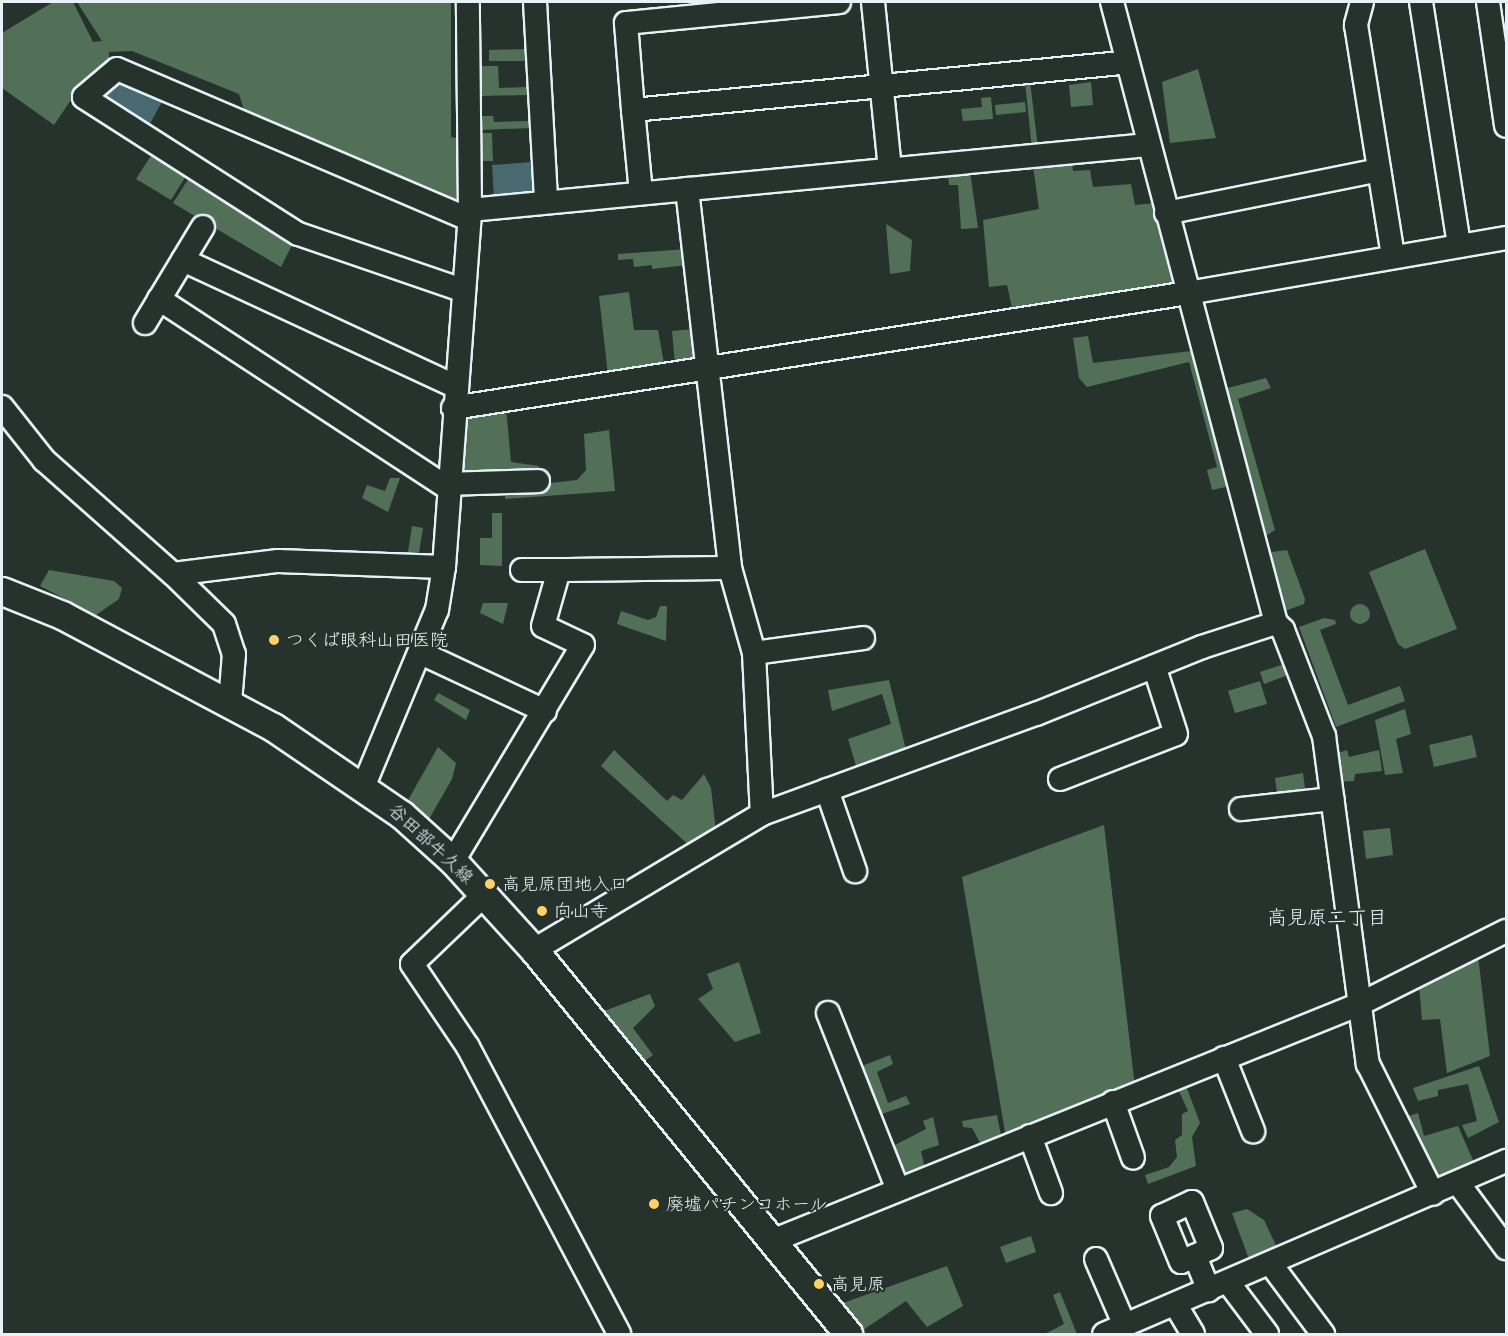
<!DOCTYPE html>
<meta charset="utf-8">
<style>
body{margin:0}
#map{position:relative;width:1508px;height:1336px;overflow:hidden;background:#26332d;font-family:"Patrick Hand","Klee One",sans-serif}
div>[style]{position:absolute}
.green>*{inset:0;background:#527057}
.round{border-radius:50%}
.water>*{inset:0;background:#48696f}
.roads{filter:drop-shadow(2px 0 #e8f1f8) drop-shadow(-2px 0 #e8f1f8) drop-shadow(0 2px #e8f1f8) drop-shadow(0 -2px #e8f1f8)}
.minor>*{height:22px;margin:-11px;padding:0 11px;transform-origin:11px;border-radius:11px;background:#26332d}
.major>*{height:27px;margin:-13.5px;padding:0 13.5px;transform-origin:13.5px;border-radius:13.5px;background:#26332d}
.dots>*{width:16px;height:16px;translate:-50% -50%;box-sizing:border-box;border:3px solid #26332d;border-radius:50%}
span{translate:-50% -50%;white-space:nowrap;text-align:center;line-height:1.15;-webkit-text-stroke:4.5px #26332d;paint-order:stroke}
.poi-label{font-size:18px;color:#e8f1f8}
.left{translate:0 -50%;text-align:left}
.street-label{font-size:18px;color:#e8f1f8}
.neighbourhood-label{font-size:20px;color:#e8f1f8}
.frame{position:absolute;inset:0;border:3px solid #e8f1f8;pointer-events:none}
</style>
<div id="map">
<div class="green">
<div style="clip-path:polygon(53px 2px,73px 2px,93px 42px,102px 41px,77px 2px,451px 2px,451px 137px,462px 139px,462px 208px,244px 110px,239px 94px,132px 51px,109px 52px,109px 66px,85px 79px,54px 125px,2px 88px,2px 33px)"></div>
<div style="clip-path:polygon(528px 49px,528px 61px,489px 61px,489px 50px)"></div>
<div style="clip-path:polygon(478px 66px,498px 66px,499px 88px,528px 87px,528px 95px,479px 96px)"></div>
<div style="clip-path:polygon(1198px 69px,1216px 138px,1170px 143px,1162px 82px)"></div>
<div style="clip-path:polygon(1030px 81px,1038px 148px,1032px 149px,1025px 82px)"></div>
<div style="clip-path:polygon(1091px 82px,1093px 105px,1071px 107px,1069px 85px)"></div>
<div style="clip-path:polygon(991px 97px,993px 119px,963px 121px,961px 109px,982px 107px,981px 98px)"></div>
<div style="clip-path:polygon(1025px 102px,1026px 112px,996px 115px,995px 105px)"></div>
<div style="clip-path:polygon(479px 116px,493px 116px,494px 122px,531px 121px,531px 128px,480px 130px)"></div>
<div style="clip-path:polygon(477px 133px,492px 133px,493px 161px,478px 161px)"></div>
<div style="clip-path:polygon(152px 154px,186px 176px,171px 200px,136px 179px)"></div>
<div style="clip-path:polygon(1072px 162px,1073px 171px,1090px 170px,1093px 187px,1131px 184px,1135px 205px,1155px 203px,1178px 290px,1013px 312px,1007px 285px,989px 287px,983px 220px,1039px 209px,1033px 166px)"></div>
<div style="clip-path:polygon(970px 171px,978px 228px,961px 229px,958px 185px,949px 185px,948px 174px)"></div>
<div style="clip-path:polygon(189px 178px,295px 239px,281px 267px,173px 203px)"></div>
<div style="clip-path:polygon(886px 224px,912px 240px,910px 271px,890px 274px)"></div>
<div style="clip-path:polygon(687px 249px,687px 265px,652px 269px,652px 265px,634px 267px,633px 259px,618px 260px,618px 254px)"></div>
<div style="clip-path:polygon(629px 292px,634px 330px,658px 330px,665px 369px,608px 375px,599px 296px)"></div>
<div style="clip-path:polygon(694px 329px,698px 359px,675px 365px,672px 331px)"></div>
<div style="clip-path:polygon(1088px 336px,1093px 363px,1191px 351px,1230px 486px,1212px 490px,1207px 470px,1217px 467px,1189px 362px,1087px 387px,1079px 378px,1073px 338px)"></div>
<div style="clip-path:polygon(1266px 378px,1271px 388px,1238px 399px,1275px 530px,1266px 536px,1259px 532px,1220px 390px)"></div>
<div style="clip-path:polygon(506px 408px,511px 462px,539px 466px,541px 476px,460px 477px,465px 416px)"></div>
<div style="clip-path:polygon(609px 430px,615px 491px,505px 499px,505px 488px,577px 480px,586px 470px,584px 434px)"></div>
<div style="clip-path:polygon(390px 478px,400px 478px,388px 512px,362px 498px,367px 485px,385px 491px)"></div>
<div style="clip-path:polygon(492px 513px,502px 513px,502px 566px,480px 565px,480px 538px,492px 538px)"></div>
<div style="clip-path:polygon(412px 526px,423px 528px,418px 559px,407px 558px)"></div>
<div style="clip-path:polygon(1425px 549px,1457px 629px,1405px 649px,1398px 644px,1369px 572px)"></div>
<div style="clip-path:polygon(1287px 550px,1305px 599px,1304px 604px,1282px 612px,1266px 559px,1272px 552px)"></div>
<div style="clip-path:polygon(49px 570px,114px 581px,122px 588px,119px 599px,96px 615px,40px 586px)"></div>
<div style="clip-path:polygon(483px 603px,508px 603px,503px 624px,480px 613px)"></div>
<div class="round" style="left:1350px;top:604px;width:20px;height:20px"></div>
<div style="clip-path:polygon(660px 606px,667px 606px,666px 641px,617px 624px,621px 611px,648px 620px,656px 617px)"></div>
<div style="clip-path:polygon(1324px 618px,1335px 620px,1336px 624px,1320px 630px,1348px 705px,1400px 686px,1405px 701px,1336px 727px,1299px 627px)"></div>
<div style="clip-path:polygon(1287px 663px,1291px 674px,1264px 684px,1260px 672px)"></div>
<div style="clip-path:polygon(889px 680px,906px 750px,857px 769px,848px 739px,891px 724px,882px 694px,832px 711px,828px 690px)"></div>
<div style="clip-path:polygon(1260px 681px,1267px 704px,1235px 713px,1228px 691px)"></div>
<div style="clip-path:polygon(438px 693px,470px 710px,466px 720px,434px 700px)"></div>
<div style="clip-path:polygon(1405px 709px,1411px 734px,1396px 739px,1403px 773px,1385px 775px,1375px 720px)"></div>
<div style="clip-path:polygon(1472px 735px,1477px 757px,1434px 767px,1429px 745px)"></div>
<div style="clip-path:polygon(438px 747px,456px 763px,452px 779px,428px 821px,407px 802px)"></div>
<div style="clip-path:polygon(614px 750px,667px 801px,673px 795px,682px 800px,704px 774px,711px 788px,716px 832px,691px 847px,601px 766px)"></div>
<div style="clip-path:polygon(1347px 750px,1349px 757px,1379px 750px,1382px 771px,1355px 774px,1354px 781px,1336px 782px,1335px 754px)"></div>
<div style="clip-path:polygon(1303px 773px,1305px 789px,1277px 794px,1275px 778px)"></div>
<div style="clip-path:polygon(1104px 825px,1135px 1087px,1006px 1138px,962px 877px)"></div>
<div style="clip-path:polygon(1390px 828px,1393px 855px,1366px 859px,1363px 831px)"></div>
<div style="clip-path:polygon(1478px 956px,1490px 1056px,1447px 1073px,1440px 1019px,1422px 1020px,1419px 985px)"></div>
<div style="clip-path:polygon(739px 962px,761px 1033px,735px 1042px,698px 999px,713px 989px,707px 974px)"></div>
<div style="clip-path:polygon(650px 994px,655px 1006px,633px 1028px,653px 1055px,644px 1061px,604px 1011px)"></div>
<div style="clip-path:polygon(890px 1055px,893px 1064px,877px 1072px,888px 1103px,906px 1096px,910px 1104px,882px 1114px,862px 1066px)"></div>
<div style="clip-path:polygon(1479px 1066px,1499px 1122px,1468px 1138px,1462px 1125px,1477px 1121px,1468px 1084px,1438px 1090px,1438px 1096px,1418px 1101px,1413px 1088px)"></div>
<div style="clip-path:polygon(1185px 1083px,1200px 1123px,1192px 1137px,1196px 1166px,1148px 1184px,1145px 1175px,1169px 1167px,1177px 1157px,1175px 1140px,1182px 1135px,1182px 1114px,1188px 1111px,1177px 1087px)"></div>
<div style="clip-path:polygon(1418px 1113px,1424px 1136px,1458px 1126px,1476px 1167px,1436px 1183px,1405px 1117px)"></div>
<div style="clip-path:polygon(997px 1115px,1002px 1141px,983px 1148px,972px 1128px,963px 1127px,962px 1121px)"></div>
<div style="clip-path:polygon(933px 1117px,939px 1145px,921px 1151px,926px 1173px,906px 1181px,893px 1146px,926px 1129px,923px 1121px)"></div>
<div style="clip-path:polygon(1247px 1209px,1264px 1220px,1278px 1250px,1250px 1262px,1232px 1213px)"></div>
<div style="clip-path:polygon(1031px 1236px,1036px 1252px,1006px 1263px,1000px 1247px)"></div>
<div style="clip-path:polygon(947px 1266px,963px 1306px,927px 1327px,906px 1301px,863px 1330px,843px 1303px)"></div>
<div style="clip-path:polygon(1060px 1292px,1077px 1334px,1045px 1334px,1064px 1324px,1053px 1295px)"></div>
</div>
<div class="water">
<div style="clip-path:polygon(118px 79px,164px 98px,146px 131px,99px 100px)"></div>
<div style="clip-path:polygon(532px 162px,535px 186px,527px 196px,494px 199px,492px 165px)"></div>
</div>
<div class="roads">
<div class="minor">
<div style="left:535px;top:2px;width:199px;rotate:86.8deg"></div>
<div style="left:873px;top:2px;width:168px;rotate:84.2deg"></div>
<div style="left:1112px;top:2px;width:642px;rotate:75.21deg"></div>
<div style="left:1276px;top:623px;width:10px;rotate:45deg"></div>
<div style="left:1283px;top:630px;width:114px;rotate:68.9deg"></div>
<div style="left:1324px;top:736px;width:331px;rotate:82.4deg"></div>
<div style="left:1368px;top:1064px;width:145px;rotate:63.4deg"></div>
<div style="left:1362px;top:2px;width:24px;rotate:105deg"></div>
<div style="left:1356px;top:25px;width:234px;rotate:80.9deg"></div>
<div style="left:1421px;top:2px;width:247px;rotate:81.1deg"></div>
<div style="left:1488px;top:2px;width:125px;rotate:81.7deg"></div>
<div style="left:633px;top:110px;width:87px;rotate:-94.6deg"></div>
<div style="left:626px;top:23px;width:214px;rotate:-5.6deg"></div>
<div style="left:687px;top:189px;width:381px;rotate:83.5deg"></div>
<div style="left:730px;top:568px;width:88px;rotate:74.2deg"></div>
<div style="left:754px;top:653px;width:161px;rotate:87.2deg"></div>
<div style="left:641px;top:193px;width:83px;rotate:-95.5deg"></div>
<div style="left:633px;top:110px;width:496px;rotate:-5.5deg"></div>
<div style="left:470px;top:210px;width:681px;rotate:-5.48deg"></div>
<div style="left:1166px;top:213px;width:217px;rotate:-11.4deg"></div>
<div style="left:183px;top:260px;width:300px;rotate:24.9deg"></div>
<div style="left:462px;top:290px;width:173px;rotate:-161.1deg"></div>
<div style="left:298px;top:234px;width:254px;rotate:-147.4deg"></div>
<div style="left:84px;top:97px;width:43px;rotate:-40.3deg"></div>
<div style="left:117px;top:69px;width:383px;rotate:23.1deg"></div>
<div style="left:159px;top:299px;width:345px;rotate:33.2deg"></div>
<div style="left:145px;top:323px;width:112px;rotate:-58.9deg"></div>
<div style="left:2px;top:407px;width:68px;rotate:51.6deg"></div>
<div style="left:44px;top:460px;width:172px;rotate:41.5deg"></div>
<div style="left:173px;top:574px;width:71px;rotate:44.4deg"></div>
<div style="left:224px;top:624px;width:32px;rotate:72deg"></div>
<div style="left:234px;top:654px;width:49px;rotate:94.7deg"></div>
<div style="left:453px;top:408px;width:744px;rotate:-8.89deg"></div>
<div style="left:1188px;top:293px;width:323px;rotate:-9.8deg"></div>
<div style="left:448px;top:484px;width:90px;rotate:-1.9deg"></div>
<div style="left:522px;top:570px;width:37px"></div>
<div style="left:173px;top:574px;width:106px;rotate:-7.1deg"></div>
<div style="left:278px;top:561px;width:166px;rotate:2.1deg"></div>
<div style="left:421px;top:653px;width:137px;rotate:25.1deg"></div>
<div style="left:754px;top:653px;width:110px;rotate:-7.8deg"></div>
<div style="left:1060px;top:779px;width:124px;rotate:-21.2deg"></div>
<div style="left:1176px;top:734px;width:71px;rotate:-107.9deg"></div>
<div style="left:364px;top:785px;width:190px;rotate:-67.4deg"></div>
<div style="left:437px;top:610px;width:44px;rotate:-80.8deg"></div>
<div style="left:444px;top:567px;width:358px;rotate:-85.8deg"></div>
<div style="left:470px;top:210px;width:208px;rotate:-90.6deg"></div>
<div style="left:827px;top:790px;width:86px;rotate:70.9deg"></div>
<div style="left:1241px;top:809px;width:92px;rotate:-6.3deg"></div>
<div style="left:453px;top:861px;width:252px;rotate:-59deg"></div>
<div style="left:583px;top:645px;width:44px;rotate:-154.6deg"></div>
<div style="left:543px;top:626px;width:58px;rotate:-74.1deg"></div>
<div style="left:559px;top:570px;width:171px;rotate:-0.7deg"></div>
<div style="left:485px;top:894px;width:101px;rotate:136.2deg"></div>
<div style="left:412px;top:964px;width:100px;rotate:56deg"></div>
<div style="left:468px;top:1047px;width:324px;rotate:62.2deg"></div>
<div style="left:534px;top:950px;width:265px;rotate:-30.8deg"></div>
<div style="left:762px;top:814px;width:292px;rotate:-20.1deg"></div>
<div style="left:1036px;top:714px;width:179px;rotate:-22deg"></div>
<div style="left:1202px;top:647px;width:78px;rotate:-18deg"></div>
<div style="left:828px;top:1013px;width:190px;rotate:68.4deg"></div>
<div style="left:1224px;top:1058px;width:79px;rotate:68.3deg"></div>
<div style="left:1113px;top:1102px;width:59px;rotate:70.3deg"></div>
<div style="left:1030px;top:1136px;width:61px;rotate:69.8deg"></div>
<div style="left:1458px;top:1183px;width:81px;rotate:53.6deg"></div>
<div style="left:772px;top:1241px;width:634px;rotate:-21.95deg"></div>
<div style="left:1360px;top:1004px;width:163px;rotate:-26.6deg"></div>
<div style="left:1195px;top:1256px;width:15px;rotate:157deg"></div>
<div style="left:1181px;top:1262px;width:50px;rotate:-112.4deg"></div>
<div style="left:1162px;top:1216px;width:33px;rotate:-25deg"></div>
<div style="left:1192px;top:1202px;width:50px;rotate:67.6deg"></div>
<div style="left:1211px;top:1248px;width:18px;rotate:153deg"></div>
<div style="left:1195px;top:1256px;width:37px;rotate:68deg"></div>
<div style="left:1096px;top:1259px;width:73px;rotate:66.6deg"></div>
<div style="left:1270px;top:1263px;width:89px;rotate:53.3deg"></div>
<div style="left:1228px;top:1282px;width:65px;rotate:53.1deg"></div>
<div style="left:1175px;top:1304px;width:35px;rotate:59deg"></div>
<div style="left:1104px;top:1334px;width:438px;rotate:-23.3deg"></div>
</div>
<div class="major">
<div style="left:2px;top:591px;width:65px;rotate:21.8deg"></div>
<div style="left:62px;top:615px;width:239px;rotate:28deg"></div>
<div style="left:273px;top:727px;width:156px;rotate:34.3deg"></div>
<div style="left:402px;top:815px;width:69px;rotate:42deg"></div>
<div style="left:453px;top:861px;width:120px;rotate:47.7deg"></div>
<div style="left:534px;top:950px;width:496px;rotate:50.7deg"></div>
</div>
</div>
<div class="dots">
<div style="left:274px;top:640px;background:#ffd166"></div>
<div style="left:490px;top:884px;background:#ffd166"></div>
<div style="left:542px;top:911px;background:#ffd166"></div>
<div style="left:654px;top:1204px;background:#ffd166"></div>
<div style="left:819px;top:1284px;background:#ffd166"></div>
</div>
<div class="poi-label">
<span class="left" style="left:286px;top:640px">つくば眼科山田医院</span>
<span class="left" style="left:502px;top:884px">高見原団地入口</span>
<span class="left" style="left:554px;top:911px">向山寺</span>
<span class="left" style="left:666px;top:1204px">廃墟パチンコホール</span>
<span class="left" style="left:831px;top:1284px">高見原</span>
</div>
<div class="street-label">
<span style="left:431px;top:844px;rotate:43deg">谷田部牛久線</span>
</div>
<div class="neighbourhood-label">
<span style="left:1327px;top:916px">高見原二丁目</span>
</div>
<div class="frame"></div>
</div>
